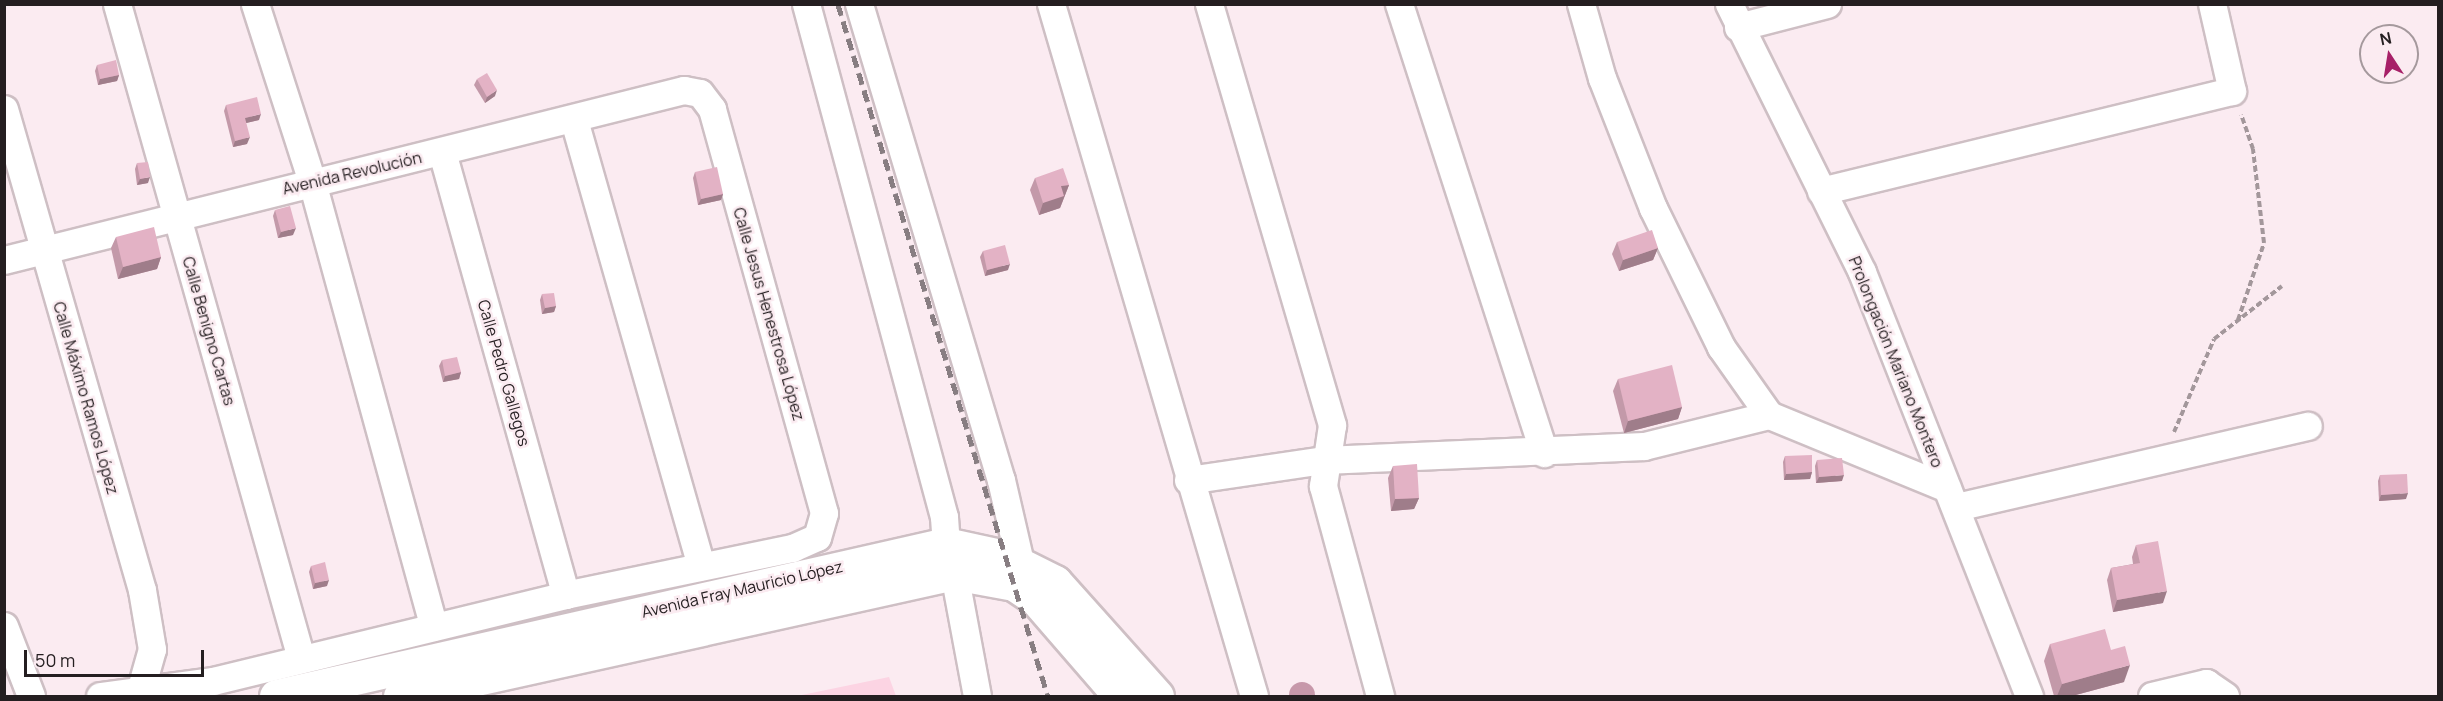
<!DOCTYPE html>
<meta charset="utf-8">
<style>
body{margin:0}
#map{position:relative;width:2443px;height:701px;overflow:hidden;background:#fbebf1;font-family:Manrope,sans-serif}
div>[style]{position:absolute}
.green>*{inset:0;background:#fcd4e3}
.canal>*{height:26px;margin:-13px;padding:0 13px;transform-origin:13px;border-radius:13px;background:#c798aa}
.path>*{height:4px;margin-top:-2px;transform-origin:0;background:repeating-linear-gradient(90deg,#a3979b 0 6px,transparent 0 9px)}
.roads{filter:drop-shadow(2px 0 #cebfc4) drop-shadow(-2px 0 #cebfc4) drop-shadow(0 2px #cebfc4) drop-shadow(0 -2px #cebfc4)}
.minor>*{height:27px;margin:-13.5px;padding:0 13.5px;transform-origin:13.5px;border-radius:13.5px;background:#fff}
.tertiary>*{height:33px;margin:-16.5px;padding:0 16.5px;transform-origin:16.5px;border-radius:16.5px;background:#fff}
.rail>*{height:4.5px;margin-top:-2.25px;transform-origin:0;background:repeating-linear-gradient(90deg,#887e82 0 12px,transparent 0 18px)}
.wall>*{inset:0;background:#c399a9}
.shaded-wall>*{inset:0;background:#9f7d8a}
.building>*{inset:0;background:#e3b2c5}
span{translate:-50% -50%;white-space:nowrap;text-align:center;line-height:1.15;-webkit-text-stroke:5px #fbebf1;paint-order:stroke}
.street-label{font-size:16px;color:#241e20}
.frame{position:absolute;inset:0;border:6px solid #241e20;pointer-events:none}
.north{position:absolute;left:2359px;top:24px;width:60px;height:60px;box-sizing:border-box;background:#fbebf1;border:2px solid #a5999d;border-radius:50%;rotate:348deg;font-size:16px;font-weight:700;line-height:24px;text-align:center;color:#241e20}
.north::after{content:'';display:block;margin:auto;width:21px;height:27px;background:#a72068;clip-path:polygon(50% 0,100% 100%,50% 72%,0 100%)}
.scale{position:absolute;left:24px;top:650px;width:180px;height:27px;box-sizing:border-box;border:3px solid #241e20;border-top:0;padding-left:8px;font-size:18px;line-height:21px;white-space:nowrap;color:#241e20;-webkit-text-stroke:4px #fbebf1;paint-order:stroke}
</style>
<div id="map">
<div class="green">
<div style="clip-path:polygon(889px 677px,896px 696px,797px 696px)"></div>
</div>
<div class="canal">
<div style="left:1302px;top:695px;width:1px;rotate:90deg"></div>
</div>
<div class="path">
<div style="left:2238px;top:320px;width:81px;rotate:-71.3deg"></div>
<div style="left:2264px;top:243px;width:95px;rotate:-96.7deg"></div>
<div style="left:2253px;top:149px;width:36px;rotate:-109deg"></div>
<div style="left:2174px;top:432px;width:101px;rotate:-66.7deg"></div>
<div style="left:2214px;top:339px;width:86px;rotate:-37.9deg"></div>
</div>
<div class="roads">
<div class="minor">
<div style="left:117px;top:4px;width:679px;rotate:74.29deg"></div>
<div style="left:255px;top:4px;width:187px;rotate:72.2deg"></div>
<div style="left:312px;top:182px;width:461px;rotate:74.7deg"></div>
<div style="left:806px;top:4px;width:531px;rotate:74.94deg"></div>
<div style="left:944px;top:517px;width:27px;rotate:86deg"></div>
<div style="left:859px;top:4px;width:497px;rotate:73.4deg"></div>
<div style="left:1001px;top:480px;width:103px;rotate:77deg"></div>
<div style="left:1051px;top:4px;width:721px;rotate:73.65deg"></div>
<div style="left:1209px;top:4px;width:439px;rotate:73.7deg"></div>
<div style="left:1332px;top:425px;width:62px;rotate:98.4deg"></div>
<div style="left:1323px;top:486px;width:218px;rotate:74.8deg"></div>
<div style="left:1399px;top:4px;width:472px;rotate:72.1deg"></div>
<div style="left:1581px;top:4px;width:77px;rotate:74.2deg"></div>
<div style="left:1602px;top:78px;width:140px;rotate:68.6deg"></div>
<div style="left:1653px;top:208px;width:155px;rotate:63.9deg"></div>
<div style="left:1721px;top:347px;width:83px;rotate:54.8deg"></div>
<div style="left:1769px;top:415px;width:192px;rotate:22.3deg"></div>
<div style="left:1729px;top:4px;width:299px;rotate:63.6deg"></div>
<div style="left:1862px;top:272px;width:456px;rotate:68.5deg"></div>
<div style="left:1738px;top:27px;width:92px;rotate:-14.5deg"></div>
<div style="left:4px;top:109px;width:500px;rotate:73.99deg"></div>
<div style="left:142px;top:590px;width:60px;rotate:80.4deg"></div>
<div style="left:152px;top:649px;width:41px;rotate:105.8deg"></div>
<div style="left:574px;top:120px;width:464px;rotate:74.1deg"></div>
<div style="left:442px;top:152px;width:460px;rotate:74.4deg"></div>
<div style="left:1821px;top:191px;width:423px;rotate:-13.7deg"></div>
<div style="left:2232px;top:91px;width:89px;rotate:-102.9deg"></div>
<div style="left:4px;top:260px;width:701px;rotate:-14.04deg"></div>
<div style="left:684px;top:90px;width:16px;rotate:11deg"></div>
<div style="left:700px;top:93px;width:20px;rotate:53deg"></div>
<div style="left:712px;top:109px;width:419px;rotate:74.5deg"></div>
<div style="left:824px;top:513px;width:25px;rotate:106deg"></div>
<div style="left:817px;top:537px;width:27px;rotate:156deg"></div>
<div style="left:792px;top:548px;width:231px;rotate:168.3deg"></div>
<div style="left:566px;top:595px;width:363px;rotate:166.3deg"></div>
<div style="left:213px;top:681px;width:114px;rotate:172.4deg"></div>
<div style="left:1188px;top:480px;width:137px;rotate:-8.4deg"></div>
<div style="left:1324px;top:460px;width:320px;rotate:-2.5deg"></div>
<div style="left:1644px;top:446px;width:129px;rotate:-13.9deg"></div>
<div style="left:1956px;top:507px;width:361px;rotate:-13deg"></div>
<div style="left:954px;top:573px;width:125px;rotate:79.4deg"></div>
<div style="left:4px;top:626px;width:75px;rotate:68.9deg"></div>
<div style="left:2152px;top:696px;width:56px;rotate:-13.5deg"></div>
<div style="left:2206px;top:683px;width:23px;rotate:34deg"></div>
</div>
<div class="tertiary">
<div style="left:276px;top:696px;width:687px;rotate:-12.78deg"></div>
<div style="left:946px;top:544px;width:60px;rotate:12.4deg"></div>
<div style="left:1005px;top:557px;width:56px;rotate:26.6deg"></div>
<div style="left:1055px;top:582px;width:153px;rotate:48.2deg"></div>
<div style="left:400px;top:696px;width:567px;rotate:-12.52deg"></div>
<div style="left:954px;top:573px;width:61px;rotate:10.4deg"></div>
<div style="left:1014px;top:584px;width:25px;rotate:34deg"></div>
<div style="left:1035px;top:598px;width:130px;rotate:49.1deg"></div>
</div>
</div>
<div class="rail">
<div style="left:838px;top:4px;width:723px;rotate:73.12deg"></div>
</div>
<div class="wall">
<div style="clip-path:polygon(97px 65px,119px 75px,117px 81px,98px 85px,95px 71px)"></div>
<div style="clip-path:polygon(477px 79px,495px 96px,485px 103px,474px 85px)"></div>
<div style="clip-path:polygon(226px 105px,259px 120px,246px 123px,247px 144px,233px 147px,224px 111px)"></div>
<div style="clip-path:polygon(137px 163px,148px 183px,137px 185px,135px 169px)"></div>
<div style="clip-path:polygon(695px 172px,723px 194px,721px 200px,698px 205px,693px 178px)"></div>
<div style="clip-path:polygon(1035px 178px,1069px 185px,1060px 208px,1039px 215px,1030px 190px)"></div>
<div style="clip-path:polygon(275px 210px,293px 235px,278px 238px,273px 216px)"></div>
<div style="clip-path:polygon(116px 237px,161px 257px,157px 269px,118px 279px,111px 248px)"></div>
<div style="clip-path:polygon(1617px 242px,1658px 248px,1653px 260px,1619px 271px,1612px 254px)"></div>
<div style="clip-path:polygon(983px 251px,1008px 270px,985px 276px,980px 257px)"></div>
<div style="clip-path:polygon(542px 294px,556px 306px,554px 312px,542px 314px,540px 300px)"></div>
<div style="clip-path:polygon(442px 360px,461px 372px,459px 379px,443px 382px,439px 366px)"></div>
<div style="clip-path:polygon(1618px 379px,1682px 407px,1678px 419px,1624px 433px,1613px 391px)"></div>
<div style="clip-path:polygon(1785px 456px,1812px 472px,1810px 479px,1784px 480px,1783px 462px)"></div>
<div style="clip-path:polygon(1817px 460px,1842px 481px,1816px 483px,1815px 466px)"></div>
<div style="clip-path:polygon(1393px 466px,1419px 498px,1414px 509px,1391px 511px,1388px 478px)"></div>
<div style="clip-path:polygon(2380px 475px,2406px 499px,2379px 501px,2378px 481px)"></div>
<div style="clip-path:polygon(2136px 545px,2163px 603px,2113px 612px,2107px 580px,2111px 568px,2133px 564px,2132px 557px)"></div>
<div style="clip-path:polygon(311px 566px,327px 586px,313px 589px,309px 572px)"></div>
<div style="clip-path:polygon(2050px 644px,2111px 650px,2124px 682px,2072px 696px,2054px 696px,2044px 661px)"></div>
</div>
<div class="shaded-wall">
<div style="clip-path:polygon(119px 75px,117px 81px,98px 85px,100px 79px)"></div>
<div style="clip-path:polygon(497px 90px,495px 96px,485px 103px,487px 97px)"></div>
<div style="clip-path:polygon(261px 114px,259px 120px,242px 124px,245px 118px)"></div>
<div style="clip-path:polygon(250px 137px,247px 144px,233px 147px,235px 141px)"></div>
<div style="clip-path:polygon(150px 177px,148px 183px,137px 185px,140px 179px)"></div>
<div style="clip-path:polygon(1069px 185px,1060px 208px,1039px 215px,1043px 203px,1061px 186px)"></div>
<div style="clip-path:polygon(723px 194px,721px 200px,698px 205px,701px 199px)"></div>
<div style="clip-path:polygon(296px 228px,293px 235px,278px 238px,281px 232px)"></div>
<div style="clip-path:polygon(1658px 248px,1653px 260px,1619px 271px,1623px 260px)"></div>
<div style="clip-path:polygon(161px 257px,157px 269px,118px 279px,123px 267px)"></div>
<div style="clip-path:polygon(1010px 264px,1008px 270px,985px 276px,987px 270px)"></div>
<div style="clip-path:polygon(556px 306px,554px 312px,542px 314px,545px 308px)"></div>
<div style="clip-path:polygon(461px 372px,459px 379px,443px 382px,445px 376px)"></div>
<div style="clip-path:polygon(1682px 407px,1678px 419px,1624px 433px,1628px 421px)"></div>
<div style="clip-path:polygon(1812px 472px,1810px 479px,1784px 480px,1786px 474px)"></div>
<div style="clip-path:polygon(1844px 475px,1842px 481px,1816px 483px,1819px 477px)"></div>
<div style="clip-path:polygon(2408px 493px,2406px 499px,2379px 501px,2381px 495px)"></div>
<div style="clip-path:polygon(1419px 498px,1414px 509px,1391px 511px,1395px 499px)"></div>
<div style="clip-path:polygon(329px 580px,327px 586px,313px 589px,315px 583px)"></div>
<div style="clip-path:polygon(2167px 591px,2163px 603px,2113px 612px,2117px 600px)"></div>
<div style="clip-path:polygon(2130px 665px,2124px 682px,2072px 696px,2057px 696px,2062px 684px)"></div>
</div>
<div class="building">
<div style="clip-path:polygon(116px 60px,119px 75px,100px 79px,97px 65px)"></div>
<div style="clip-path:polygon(487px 73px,497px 90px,487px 97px,477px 79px)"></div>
<div style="clip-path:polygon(257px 97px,261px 114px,245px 118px,250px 137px,235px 141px,226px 105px)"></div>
<div style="clip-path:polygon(148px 162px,150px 177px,140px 179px,137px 163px)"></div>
<div style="clip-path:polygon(717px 167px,723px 194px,701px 199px,695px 172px)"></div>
<div style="clip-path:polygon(1063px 168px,1069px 185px,1061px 186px,1064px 196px,1043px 203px,1035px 178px)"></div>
<div style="clip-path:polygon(290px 206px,296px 228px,281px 232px,275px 210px)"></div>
<div style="clip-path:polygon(154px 227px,161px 257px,123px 267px,116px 237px)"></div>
<div style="clip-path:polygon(1652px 230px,1658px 248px,1623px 260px,1617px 242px)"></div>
<div style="clip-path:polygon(1005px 245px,1010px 264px,987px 270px,983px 251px)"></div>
<div style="clip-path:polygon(554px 293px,556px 306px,545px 308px,542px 294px)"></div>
<div style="clip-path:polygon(457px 357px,461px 372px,445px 376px,442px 360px)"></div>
<div style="clip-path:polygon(1672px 365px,1682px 407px,1628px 421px,1618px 379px)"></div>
<div style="clip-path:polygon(1812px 455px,1812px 472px,1786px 474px,1785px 456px)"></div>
<div style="clip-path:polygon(1842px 458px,1844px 475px,1819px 477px,1817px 460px)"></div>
<div style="clip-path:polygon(1417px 464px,1419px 498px,1395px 499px,1393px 466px)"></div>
<div style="clip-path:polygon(2407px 474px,2408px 493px,2381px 495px,2380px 475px)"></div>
<div style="clip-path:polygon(2158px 541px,2167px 591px,2117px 600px,2111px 568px,2140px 563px,2136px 545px)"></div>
<div style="clip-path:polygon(325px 562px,329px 580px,315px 583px,311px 566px)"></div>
<div style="clip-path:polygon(2105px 629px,2111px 650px,2125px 646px,2130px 665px,2062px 684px,2050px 644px)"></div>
</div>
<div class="street-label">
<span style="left:352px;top:173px;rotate:-13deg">Avenida Revolución</span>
<span style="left:769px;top:314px;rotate:74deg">Calle Jesus Henestrosa López</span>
<span style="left:209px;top:331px;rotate:74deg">Calle Benigno Cartas</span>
<span style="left:1896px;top:362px;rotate:68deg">Prolongación Mariano Montero</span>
<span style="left:504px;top:373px;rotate:74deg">Calle Pedro Gallegos</span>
<span style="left:86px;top:398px;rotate:74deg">Calle Máximo Ramos López</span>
<span style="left:742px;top:589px;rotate:-13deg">Avenida Fray Mauricio López</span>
</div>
<div class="frame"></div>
<div class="north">N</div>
<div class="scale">50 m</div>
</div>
